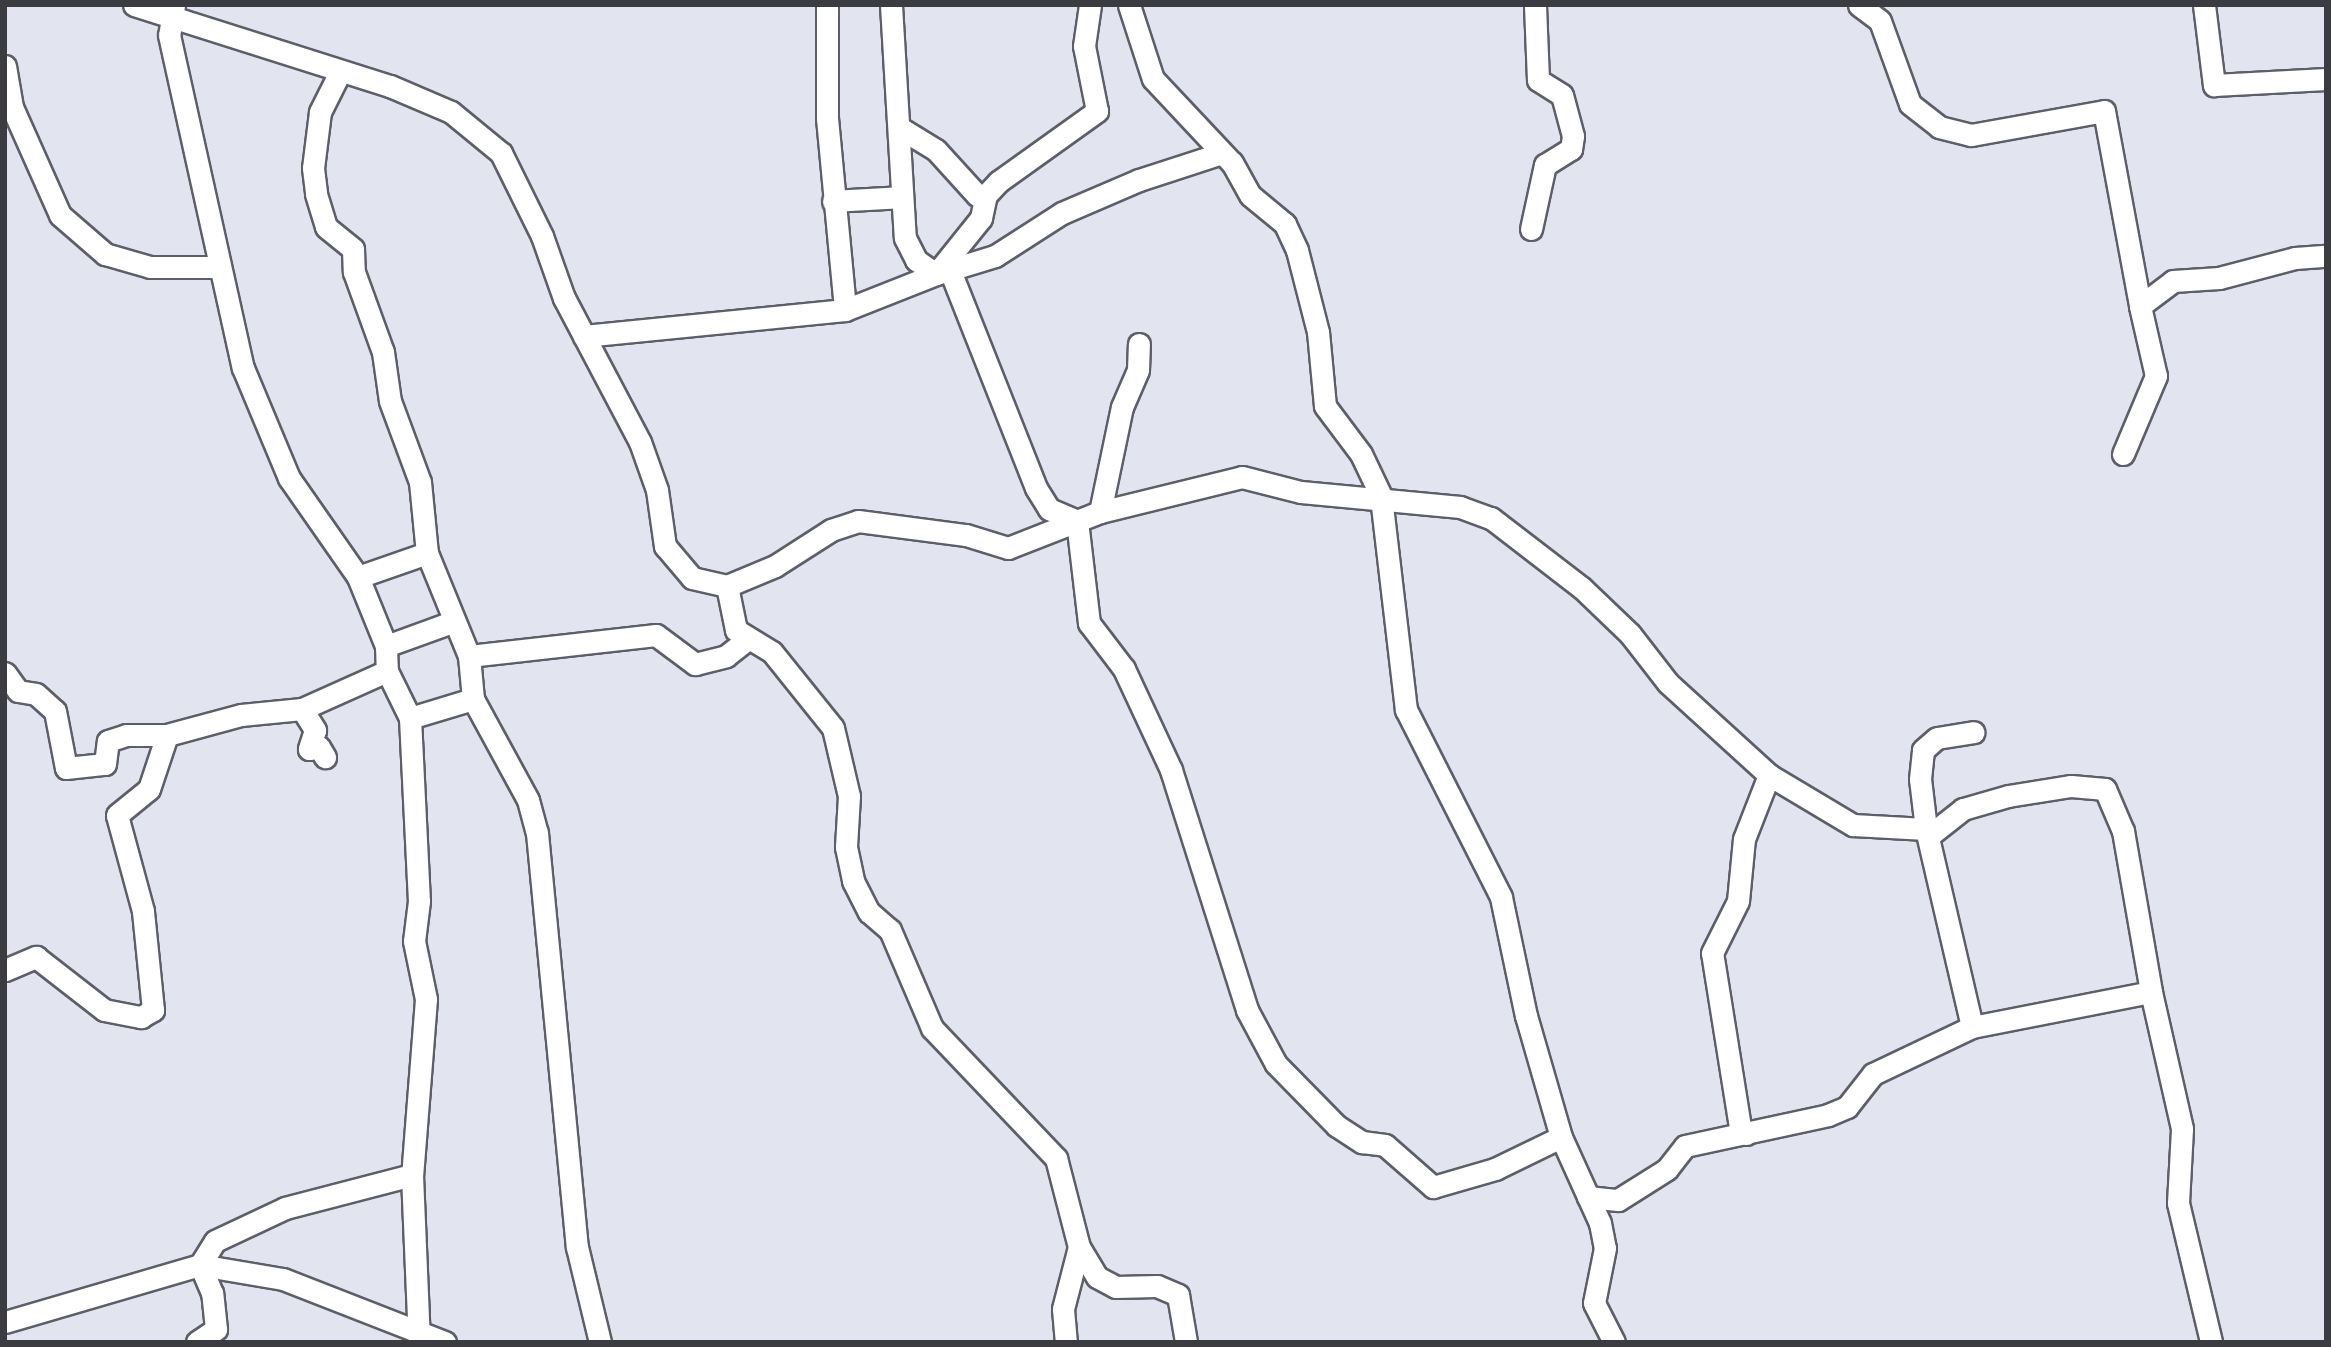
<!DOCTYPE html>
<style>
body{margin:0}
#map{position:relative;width:2331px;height:1347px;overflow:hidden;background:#e2e4ef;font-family:Raleway,sans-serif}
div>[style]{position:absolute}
.roads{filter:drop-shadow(2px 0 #5d5f68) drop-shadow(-2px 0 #5d5f68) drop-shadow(0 2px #5d5f68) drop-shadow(0 -2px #5d5f68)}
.minor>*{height:21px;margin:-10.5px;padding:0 10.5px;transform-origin:10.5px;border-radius:10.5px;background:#fff}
span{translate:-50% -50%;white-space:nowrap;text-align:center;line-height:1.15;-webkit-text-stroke:5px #eff1fc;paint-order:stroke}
.frame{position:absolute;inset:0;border:7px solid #3b3c41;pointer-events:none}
</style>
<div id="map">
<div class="roads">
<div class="minor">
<div style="left:134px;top:5px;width:269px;rotate:17.6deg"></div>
<div style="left:390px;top:86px;width:66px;rotate:23.1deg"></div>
<div style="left:451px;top:112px;width:65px;rotate:39.4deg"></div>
<div style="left:501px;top:153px;width:93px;rotate:63.7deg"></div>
<div style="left:542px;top:236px;width:66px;rotate:70.5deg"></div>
<div style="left:564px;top:298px;width:163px;rotate:62.2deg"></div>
<div style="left:640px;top:442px;width:51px;rotate:70.5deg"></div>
<div style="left:657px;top:490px;width:57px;rotate:81.9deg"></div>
<div style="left:665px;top:546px;width:42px;rotate:49.8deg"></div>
<div style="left:692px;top:578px;width:36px;rotate:13deg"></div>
<div style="left:727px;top:586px;width:52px;rotate:-22.6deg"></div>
<div style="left:775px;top:566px;width:67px;rotate:-32.7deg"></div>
<div style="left:831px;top:530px;width:28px;rotate:-18deg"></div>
<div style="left:858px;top:521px;width:109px;rotate:7.4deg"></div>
<div style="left:966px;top:535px;width:44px;rotate:17.2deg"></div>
<div style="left:1008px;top:548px;width:99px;rotate:-21.4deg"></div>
<div style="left:1100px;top:512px;width:146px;rotate:-13.8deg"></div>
<div style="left:1242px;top:477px;width:61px;rotate:14.3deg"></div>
<div style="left:1301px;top:492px;width:160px;rotate:5.4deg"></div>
<div style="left:1460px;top:507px;width:33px;rotate:20deg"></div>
<div style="left:1491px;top:518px;width:115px;rotate:37.6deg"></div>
<div style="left:1582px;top:588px;width:66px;rotate:43.8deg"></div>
<div style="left:1630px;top:634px;width:62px;rotate:52.2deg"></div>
<div style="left:1668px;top:683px;width:137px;rotate:42.3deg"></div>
<div style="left:1769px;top:775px;width:98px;rotate:30.8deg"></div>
<div style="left:1853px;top:825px;width:73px;rotate:3.1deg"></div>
<div style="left:1926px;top:829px;width:203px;rotate:76.9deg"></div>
<div style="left:1972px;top:1027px;width:182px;rotate:-11.1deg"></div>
<div style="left:2151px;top:992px;width:140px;rotate:77.2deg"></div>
<div style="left:2182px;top:1129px;width:74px;rotate:93.1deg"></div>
<div style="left:2178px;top:1203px;width:143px;rotate:76.6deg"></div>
<div style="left:174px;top:5px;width:30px;rotate:99deg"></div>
<div style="left:169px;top:35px;width:341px;rotate:77.5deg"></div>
<div style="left:243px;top:368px;width:119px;rotate:67.3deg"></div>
<div style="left:289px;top:478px;width:121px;rotate:55.1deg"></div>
<div style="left:358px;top:577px;width:74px;rotate:67.9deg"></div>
<div style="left:386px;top:646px;width:25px;rotate:88deg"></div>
<div style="left:387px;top:671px;width:52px;rotate:63.9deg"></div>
<div style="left:410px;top:718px;width:66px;rotate:-16.8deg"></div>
<div style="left:473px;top:699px;width:115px;rotate:61.4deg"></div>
<div style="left:528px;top:800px;width:34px;rotate:75deg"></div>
<div style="left:537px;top:833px;width:416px;rotate:84.5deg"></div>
<div style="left:577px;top:1247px;width:98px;rotate:76.4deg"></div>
<div style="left:827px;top:5px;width:113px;rotate:90deg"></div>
<div style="left:827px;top:118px;width:193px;rotate:84.6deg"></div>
<div style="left:891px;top:5px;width:233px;rotate:86.6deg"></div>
<div style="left:905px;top:238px;width:25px;rotate:63deg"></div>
<div style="left:916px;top:260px;width:24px;rotate:35deg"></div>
<div style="left:936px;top:274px;width:62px;rotate:-17deg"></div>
<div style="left:995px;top:256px;width:80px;rotate:-32.7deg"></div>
<div style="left:1062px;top:213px;width:84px;rotate:-23.2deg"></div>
<div style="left:1139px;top:180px;width:87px;rotate:-18deg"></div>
<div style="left:1859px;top:5px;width:26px;rotate:37deg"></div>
<div style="left:1880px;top:21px;width:88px;rotate:70.1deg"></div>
<div style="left:1910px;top:104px;width:37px;rotate:38deg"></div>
<div style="left:1939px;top:127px;width:33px;rotate:14deg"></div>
<div style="left:1971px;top:135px;width:135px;rotate:-10.2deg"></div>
<div style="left:2104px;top:111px;width:198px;rotate:79.5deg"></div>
<div style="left:2140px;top:306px;width:41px;rotate:-37.1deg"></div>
<div style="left:2173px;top:281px;width:46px;rotate:-3.7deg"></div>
<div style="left:2219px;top:278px;width:79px;rotate:-14.7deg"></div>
<div style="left:2295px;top:258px;width:31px;rotate:-4deg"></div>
<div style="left:2204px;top:5px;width:81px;rotate:82.9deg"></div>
<div style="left:2214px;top:85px;width:112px;rotate:-3.1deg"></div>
<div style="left:5px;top:66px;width:42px;rotate:80.3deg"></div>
<div style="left:12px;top:107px;width:118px;rotate:66deg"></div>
<div style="left:60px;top:215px;width:60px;rotate:40.9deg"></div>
<div style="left:105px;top:254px;width:47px;rotate:16.1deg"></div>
<div style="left:150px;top:267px;width:70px"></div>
<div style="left:340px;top:72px;width:45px;rotate:116.6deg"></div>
<div style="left:320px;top:112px;width:56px;rotate:97.1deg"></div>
<div style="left:313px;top:168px;width:26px;rotate:83deg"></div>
<div style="left:316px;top:194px;width:34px;rotate:73deg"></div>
<div style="left:326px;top:227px;width:35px;rotate:39deg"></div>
<div style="left:353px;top:249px;width:23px;rotate:88deg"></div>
<div style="left:354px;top:272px;width:85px;rotate:70.1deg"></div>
<div style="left:383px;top:352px;width:49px;rotate:81.9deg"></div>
<div style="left:390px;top:401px;width:86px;rotate:69.7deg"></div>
<div style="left:420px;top:482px;width:71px;rotate:84.4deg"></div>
<div style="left:427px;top:553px;width:73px;rotate:160.8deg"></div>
<div style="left:900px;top:128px;width:42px;rotate:31.4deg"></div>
<div style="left:936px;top:150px;width:61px;rotate:47.7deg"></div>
<div style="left:977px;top:195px;width:9px"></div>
<div style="left:833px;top:201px;width:69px;rotate:-3.3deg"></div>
<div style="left:1531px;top:229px;width:66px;rotate:-77.7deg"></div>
<div style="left:1545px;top:165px;width:31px;rotate:-32deg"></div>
<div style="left:1571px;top:149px;width:13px;rotate:-81deg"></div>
<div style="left:1573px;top:136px;width:42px;rotate:-105deg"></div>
<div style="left:1562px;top:95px;width:28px;rotate:-148deg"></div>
<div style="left:1538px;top:80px;width:75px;rotate:-92.3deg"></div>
<div style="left:951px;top:273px;width:231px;rotate:68.4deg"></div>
<div style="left:1036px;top:488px;width:25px;rotate:58deg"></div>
<div style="left:1049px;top:509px;width:30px;rotate:23deg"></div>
<div style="left:1077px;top:521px;width:103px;rotate:83.3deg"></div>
<div style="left:1089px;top:623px;width:58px;rotate:52.7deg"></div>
<div style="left:1124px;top:669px;width:111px;rotate:65deg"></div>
<div style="left:1171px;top:770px;width:252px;rotate:72.4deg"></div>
<div style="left:1247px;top:1010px;width:61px;rotate:61.8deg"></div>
<div style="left:1276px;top:1064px;width:87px;rotate:45.5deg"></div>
<div style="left:1337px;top:1126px;width:30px;rotate:33deg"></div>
<div style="left:1362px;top:1142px;width:23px;rotate:7deg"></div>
<div style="left:1385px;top:1145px;width:64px;rotate:41.2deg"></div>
<div style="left:1433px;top:1187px;width:65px;rotate:-16.2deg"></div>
<div style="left:1495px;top:1169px;width:73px;rotate:-25.9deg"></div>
<div style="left:1561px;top:1137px;width:126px;rotate:-106.1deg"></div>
<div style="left:1526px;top:1016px;width:122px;rotate:-101.9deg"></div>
<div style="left:1501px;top:897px;width:210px;rotate:-116.9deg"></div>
<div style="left:1406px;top:710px;width:215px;rotate:-96.7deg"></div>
<div style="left:1381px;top:496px;width:47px;rotate:-115.5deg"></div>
<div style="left:1361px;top:454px;width:60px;rotate:-126.9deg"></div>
<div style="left:1325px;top:406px;width:74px;rotate:-95.4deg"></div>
<div style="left:1318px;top:332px;width:85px;rotate:-104.4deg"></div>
<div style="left:1297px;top:250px;width:29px;rotate:-115deg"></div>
<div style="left:1285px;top:224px;width:45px;rotate:-140.4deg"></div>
<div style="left:1250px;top:195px;width:37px;rotate:-119deg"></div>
<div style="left:1232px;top:163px;width:115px;rotate:-133.2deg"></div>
<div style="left:1153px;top:79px;width:78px;rotate:-108deg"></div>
<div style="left:584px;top:336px;width:262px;rotate:-5.7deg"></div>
<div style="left:845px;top:310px;width:98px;rotate:-21.6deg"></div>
<div style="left:936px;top:274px;width:72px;rotate:-51.2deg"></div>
<div style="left:981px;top:218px;width:24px;rotate:-78deg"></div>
<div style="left:986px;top:195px;width:18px;rotate:-47deg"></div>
<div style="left:998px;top:182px;width:122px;rotate:-35.6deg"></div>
<div style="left:1097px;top:111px;width:66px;rotate:-101.3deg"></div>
<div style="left:1084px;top:46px;width:41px;rotate:-81.7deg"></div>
<div style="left:2123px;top:454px;width:85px;rotate:-67.1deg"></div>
<div style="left:2156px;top:376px;width:72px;rotate:-102.9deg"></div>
<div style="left:1100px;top:512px;width:107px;rotate:-78.2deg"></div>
<div style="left:1122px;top:407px;width:40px;rotate:-66.6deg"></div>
<div style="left:1138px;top:370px;width:26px;rotate:-88deg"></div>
<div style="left:427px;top:553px;width:111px;rotate:67.8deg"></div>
<div style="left:727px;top:586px;width:45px;rotate:78.4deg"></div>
<div style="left:736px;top:630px;width:42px;rotate:31.4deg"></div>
<div style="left:772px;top:652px;width:97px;rotate:51.2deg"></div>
<div style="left:833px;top:728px;width:70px;rotate:76.8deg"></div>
<div style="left:849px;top:796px;width:51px;rotate:93.4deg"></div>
<div style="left:846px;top:847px;width:35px;rotate:78deg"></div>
<div style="left:853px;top:881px;width:35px;rotate:63deg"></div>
<div style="left:869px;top:912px;width:28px;rotate:41deg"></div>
<div style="left:890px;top:930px;width:107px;rotate:66.8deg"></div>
<div style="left:932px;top:1028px;width:180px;rotate:46.4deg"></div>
<div style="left:1056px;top:1158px;width:92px;rotate:75.5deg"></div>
<div style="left:1079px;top:1247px;width:64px;rotate:104.5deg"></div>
<div style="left:1063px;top:1309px;width:33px;rotate:85deg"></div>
<div style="left:386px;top:646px;width:70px;rotate:-20deg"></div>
<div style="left:5px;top:673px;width:22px;rotate:54deg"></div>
<div style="left:18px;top:691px;width:18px;rotate:9deg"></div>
<div style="left:36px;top:694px;width:25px;rotate:42deg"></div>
<div style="left:55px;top:711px;width:58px;rotate:79.1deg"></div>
<div style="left:66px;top:768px;width:39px;rotate:-6deg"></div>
<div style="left:105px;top:764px;width:23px;rotate:-83deg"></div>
<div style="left:108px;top:741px;width:19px;rotate:-18deg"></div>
<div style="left:126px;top:735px;width:41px"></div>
<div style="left:167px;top:735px;width:77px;rotate:-15.1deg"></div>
<div style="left:241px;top:715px;width:61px;rotate:-5.6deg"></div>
<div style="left:302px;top:709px;width:93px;rotate:-24.1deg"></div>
<div style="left:473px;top:699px;width:43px;rotate:-95.3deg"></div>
<div style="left:469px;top:656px;width:188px;rotate:-6.4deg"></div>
<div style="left:656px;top:635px;width:49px;rotate:36.6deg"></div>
<div style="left:695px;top:664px;width:32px;rotate:-14deg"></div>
<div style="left:726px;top:656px;width:28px;rotate:-38deg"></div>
<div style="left:302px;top:709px;width:25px;rotate:58deg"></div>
<div style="left:315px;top:730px;width:20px;rotate:108deg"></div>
<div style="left:309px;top:749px;width:10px;rotate:-11deg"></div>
<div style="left:319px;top:747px;width:12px;rotate:59deg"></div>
<div style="left:410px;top:718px;width:183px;rotate:87.2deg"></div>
<div style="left:419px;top:901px;width:40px;rotate:97.1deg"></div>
<div style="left:414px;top:941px;width:59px;rotate:78.3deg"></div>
<div style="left:426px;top:999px;width:177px;rotate:94.5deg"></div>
<div style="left:412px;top:1175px;width:167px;rotate:87.6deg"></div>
<div style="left:1926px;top:829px;width:50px;rotate:-96.8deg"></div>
<div style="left:1920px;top:779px;width:29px;rotate:-84deg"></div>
<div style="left:1923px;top:750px;width:18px;rotate:-41deg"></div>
<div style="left:1937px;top:738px;width:37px;rotate:-9deg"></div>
<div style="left:1930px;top:835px;width:42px;rotate:-38.2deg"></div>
<div style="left:1963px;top:809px;width:47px;rotate:-16.1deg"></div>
<div style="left:2008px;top:796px;width:64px;rotate:-9deg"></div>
<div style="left:2071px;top:786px;width:34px;rotate:5deg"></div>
<div style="left:2105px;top:789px;width:46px;rotate:66.8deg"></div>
<div style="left:2123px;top:831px;width:163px;rotate:80.1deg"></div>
<div style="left:5px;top:970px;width:34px;rotate:-23deg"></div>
<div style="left:36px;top:957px;width:86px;rotate:37.9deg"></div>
<div style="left:104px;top:1010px;width:38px;rotate:11deg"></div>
<div style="left:141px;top:1017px;width:14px;rotate:-30deg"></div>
<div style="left:153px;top:1010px;width:100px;rotate:-95.8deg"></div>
<div style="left:143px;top:911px;width:99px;rotate:-105.2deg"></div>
<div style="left:117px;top:815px;width:41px;rotate:-39.1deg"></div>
<div style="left:149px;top:789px;width:57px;rotate:-71.6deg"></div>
<div style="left:1746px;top:1134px;width:9px;rotate:-131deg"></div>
<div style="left:1740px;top:1127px;width:176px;rotate:-99.1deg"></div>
<div style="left:1712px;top:953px;width:58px;rotate:-63.4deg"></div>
<div style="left:1738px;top:901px;width:62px;rotate:-84.5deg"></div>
<div style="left:1744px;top:839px;width:69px;rotate:-68.7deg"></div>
<div style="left:1561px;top:1137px;width:94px;rotate:65.6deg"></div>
<div style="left:1600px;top:1223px;width:25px;rotate:79deg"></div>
<div style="left:1605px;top:1248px;width:56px;rotate:101.3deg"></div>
<div style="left:1594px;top:1303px;width:44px;rotate:62.9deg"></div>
<div style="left:1588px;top:1197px;width:30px;rotate:6deg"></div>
<div style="left:1618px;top:1200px;width:58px;rotate:-32.3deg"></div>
<div style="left:1667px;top:1169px;width:29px;rotate:-52deg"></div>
<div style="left:1685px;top:1146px;width:146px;rotate:-12.2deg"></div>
<div style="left:1828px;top:1115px;width:21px;rotate:-23deg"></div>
<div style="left:1847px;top:1107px;width:42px;rotate:-51.8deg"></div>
<div style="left:1873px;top:1074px;width:110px;rotate:-25.4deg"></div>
<div style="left:1079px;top:1247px;width:35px;rotate:59deg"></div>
<div style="left:1097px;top:1277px;width:21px;rotate:28deg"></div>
<div style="left:1116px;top:1287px;width:41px;rotate:-1.4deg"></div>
<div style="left:1157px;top:1286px;width:23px;rotate:23deg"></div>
<div style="left:1178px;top:1295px;width:48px;rotate:80.3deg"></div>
<div style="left:5px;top:1322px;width:203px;rotate:-16.3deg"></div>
<div style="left:200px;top:1265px;width:84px;rotate:9.6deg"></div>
<div style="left:283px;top:1279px;width:174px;rotate:21.3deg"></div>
<div style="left:197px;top:1342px;width:23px;rotate:-34deg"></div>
<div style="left:216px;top:1329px;width:36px;rotate:-96deg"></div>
<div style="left:212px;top:1293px;width:30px;rotate:-113deg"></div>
<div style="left:200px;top:1265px;width:28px;rotate:-58deg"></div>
<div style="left:215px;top:1241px;width:77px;rotate:-25.2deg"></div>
<div style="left:285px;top:1208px;width:131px;rotate:-14.6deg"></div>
</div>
</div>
<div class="frame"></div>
</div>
